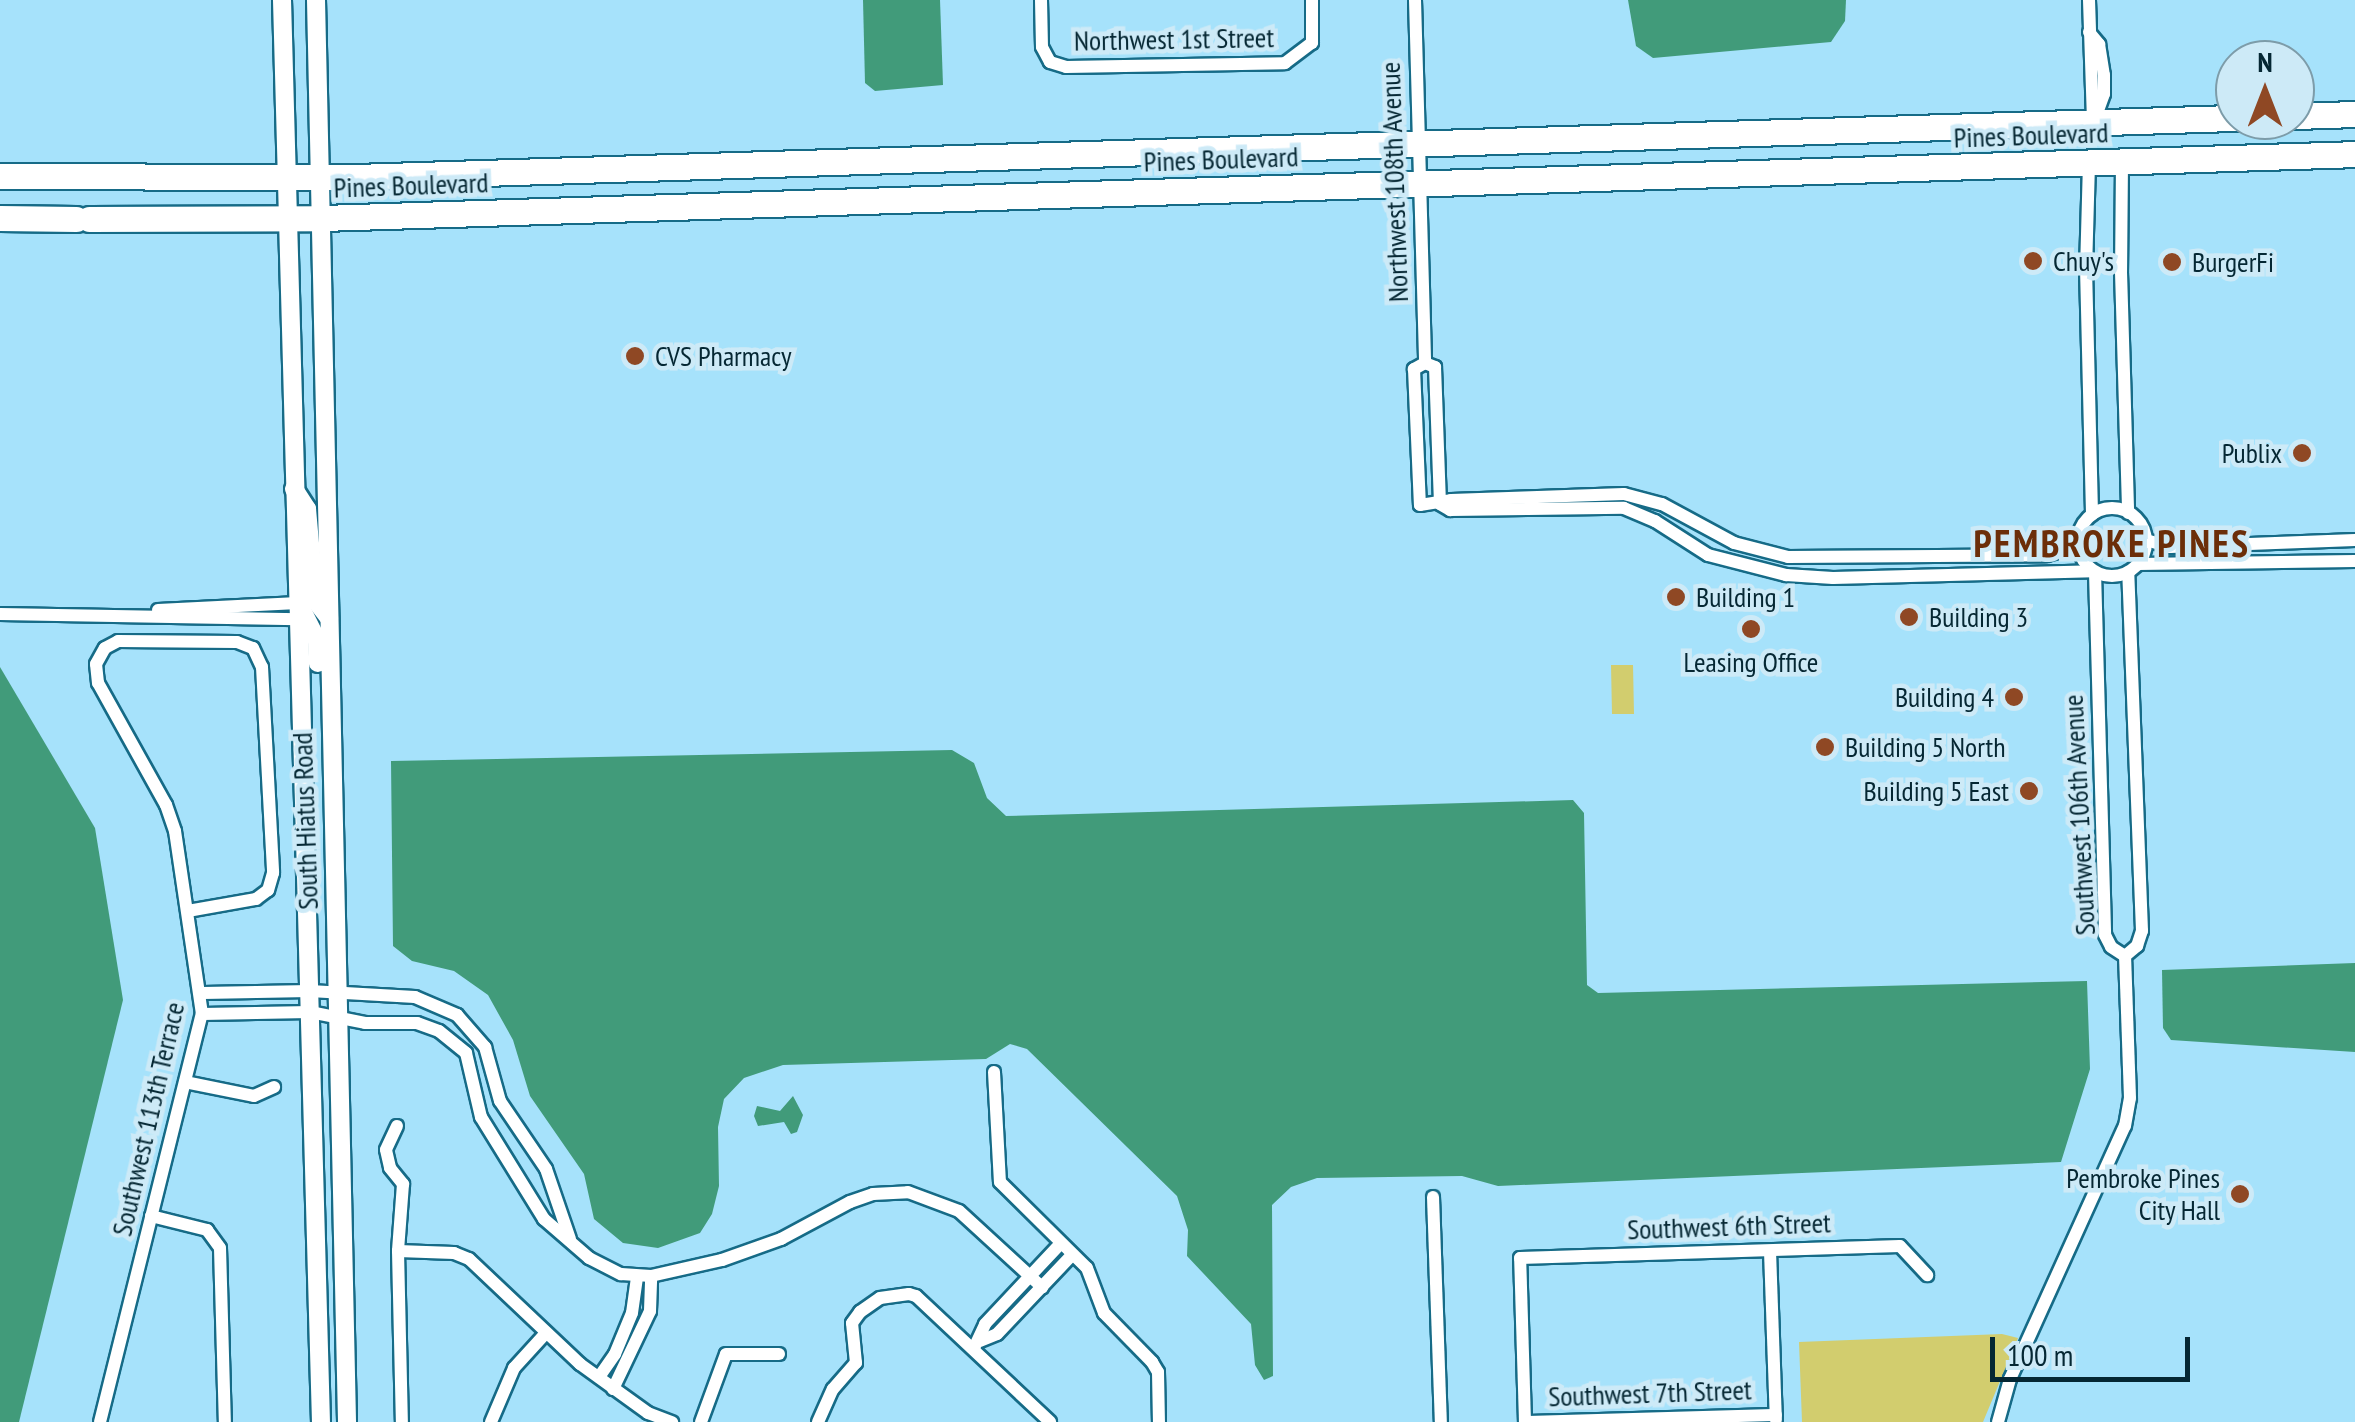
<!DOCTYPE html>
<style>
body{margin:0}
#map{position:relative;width:2355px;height:1422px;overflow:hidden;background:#a6e2fb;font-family:"PT Sans Narrow",sans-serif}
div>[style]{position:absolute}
.green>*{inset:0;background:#d2cd6e}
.water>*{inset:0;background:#419b7a}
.roads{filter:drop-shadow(2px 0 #166b87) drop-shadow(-2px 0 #166b87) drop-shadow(0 2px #166b87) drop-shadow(0 -2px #166b87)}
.street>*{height:12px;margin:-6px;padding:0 6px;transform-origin:6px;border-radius:6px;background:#fff}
.street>.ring{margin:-6px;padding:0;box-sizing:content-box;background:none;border:12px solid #fff;border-radius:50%}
.secondary>*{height:18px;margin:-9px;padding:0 9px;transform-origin:9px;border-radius:9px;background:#fff}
.highway>*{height:25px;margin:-12.5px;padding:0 12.5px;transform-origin:12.5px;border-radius:12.5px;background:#fff}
.dots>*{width:28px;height:28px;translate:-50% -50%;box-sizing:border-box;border:5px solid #cdeaf7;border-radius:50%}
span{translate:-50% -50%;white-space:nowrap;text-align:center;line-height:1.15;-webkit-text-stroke:9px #cdeaf7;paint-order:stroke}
.street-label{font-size:28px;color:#052733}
.poi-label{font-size:28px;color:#052733}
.left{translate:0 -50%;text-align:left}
.right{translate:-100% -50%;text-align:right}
.district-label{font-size:38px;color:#6c2e09;font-weight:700;letter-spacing:2.5px}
.north{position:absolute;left:2215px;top:40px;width:100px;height:100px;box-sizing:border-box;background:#cdeaf7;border:2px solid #7d9ca9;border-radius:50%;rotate:0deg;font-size:28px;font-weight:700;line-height:40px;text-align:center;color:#052733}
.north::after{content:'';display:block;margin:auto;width:35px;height:45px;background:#8f4824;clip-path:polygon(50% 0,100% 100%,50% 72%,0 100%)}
.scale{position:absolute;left:1990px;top:1337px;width:200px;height:45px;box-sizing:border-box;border:5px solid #052733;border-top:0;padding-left:12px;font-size:30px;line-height:35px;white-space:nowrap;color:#052733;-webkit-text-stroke:8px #cdeaf7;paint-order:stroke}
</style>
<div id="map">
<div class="green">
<div style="clip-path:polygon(1611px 665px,1633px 665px,1634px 714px,1612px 714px)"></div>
<div style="clip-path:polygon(2002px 1334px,2018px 1338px,1983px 1422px,1802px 1422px,1799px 1342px)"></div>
</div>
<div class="water">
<div style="clip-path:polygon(863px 0,940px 0,943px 85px,875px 91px,865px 83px)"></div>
<div style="clip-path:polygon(1628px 0,1846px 0,1845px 21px,1831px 42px,1653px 58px,1636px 46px)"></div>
<div style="clip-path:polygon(0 667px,95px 828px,123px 1000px,19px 1422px,0 1422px)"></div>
<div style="clip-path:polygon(952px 750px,974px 763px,987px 798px,1006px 816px,1573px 800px,1584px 813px,1587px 985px,1598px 993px,2087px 981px,2090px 1069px,2061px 1162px,1498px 1186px,1462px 1176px,1317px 1178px,1291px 1187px,1272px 1205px,1273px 1376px,1264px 1380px,1255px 1365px,1251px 1324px,1187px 1256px,1188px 1230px,1177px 1196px,1027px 1049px,1010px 1044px,986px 1059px,783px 1065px,744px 1078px,724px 1099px,718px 1127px,719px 1186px,712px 1214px,700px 1233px,658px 1248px,623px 1243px,594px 1219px,584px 1174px,530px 1096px,513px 1040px,488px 995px,454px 971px,412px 961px,393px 946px,391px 761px)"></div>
<div style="clip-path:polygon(2355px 963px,2355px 1052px,2171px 1040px,2163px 1028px,2162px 970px)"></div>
<div style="clip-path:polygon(793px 1096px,803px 1115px,797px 1132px,791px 1134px,784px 1122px,758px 1126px,754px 1116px,757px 1106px,780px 1111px)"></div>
</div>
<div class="roads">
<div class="street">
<div style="left:1041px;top:0;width:47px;rotate:88.8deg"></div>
<div style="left:1042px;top:47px;width:17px;rotate:62deg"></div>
<div style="left:1050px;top:62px;width:17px;rotate:17deg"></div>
<div style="left:1066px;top:67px;width:219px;rotate:-1deg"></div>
<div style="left:1285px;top:63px;width:34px;rotate:-37deg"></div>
<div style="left:1312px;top:43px;width:43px;rotate:-90deg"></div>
<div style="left:1415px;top:0;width:363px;rotate:88.4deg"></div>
<div style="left:1425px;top:363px;width:11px;rotate:22deg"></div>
<div style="left:1435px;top:367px;width:137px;rotate:87.9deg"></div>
<div style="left:2089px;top:0;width:122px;rotate:88.1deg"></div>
<div style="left:2089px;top:32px;width:16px;rotate:50deg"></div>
<div style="left:2099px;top:44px;width:31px;rotate:81deg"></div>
<div style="left:2104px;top:75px;width:19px;rotate:90deg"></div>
<div style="left:2104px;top:94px;width:27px;rotate:110deg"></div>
<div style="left:2122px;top:162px;width:110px;rotate:90.5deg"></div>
<div style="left:2121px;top:272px;width:241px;rotate:88.3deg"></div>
<div style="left:2089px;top:163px;width:105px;rotate:91.6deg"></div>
<div style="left:2086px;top:268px;width:247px;rotate:88.6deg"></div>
<div style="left:1425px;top:363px;width:13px;rotate:151deg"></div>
<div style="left:1414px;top:369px;width:136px;rotate:87.5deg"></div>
<div style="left:1420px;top:505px;width:31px;rotate:-9deg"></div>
<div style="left:1451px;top:500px;width:173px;rotate:-2deg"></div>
<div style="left:1624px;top:494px;width:39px;rotate:15deg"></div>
<div style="left:1662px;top:504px;width:82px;rotate:28.4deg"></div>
<div style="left:1734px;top:543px;width:56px;rotate:14.5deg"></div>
<div style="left:1788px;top:557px;width:259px;rotate:-0.4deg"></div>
<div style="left:2047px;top:555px;width:20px;rotate:-15deg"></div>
<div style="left:2066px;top:550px;width:15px;rotate:-37deg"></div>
<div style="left:1440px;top:504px;width:12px;rotate:31deg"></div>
<div style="left:1450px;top:510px;width:174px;rotate:-0.7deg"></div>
<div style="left:1624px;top:508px;width:34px;rotate:23deg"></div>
<div style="left:1655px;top:521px;width:63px;rotate:32.7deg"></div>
<div style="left:1708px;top:555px;width:81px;rotate:14.4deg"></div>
<div style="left:1786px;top:575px;width:47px;rotate:3.7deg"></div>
<div style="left:1833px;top:578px;width:260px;rotate:-1.5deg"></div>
<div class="ring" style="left:2078px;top:508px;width:56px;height:56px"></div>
<div style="left:2146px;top:540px;width:25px;rotate:16deg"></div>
<div style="left:2170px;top:547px;width:185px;rotate:-2.2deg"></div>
<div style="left:2138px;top:564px;width:217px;rotate:-0.8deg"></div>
<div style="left:2095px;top:572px;width:363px;rotate:88.4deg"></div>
<div style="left:2105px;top:935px;width:13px;rotate:63deg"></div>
<div style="left:2111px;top:947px;width:17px;rotate:33deg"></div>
<div style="left:158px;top:610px;width:140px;rotate:-2.9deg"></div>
<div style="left:0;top:614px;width:299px;rotate:1deg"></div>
<div style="left:2125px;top:956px;width:16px;rotate:-40deg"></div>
<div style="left:2137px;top:946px;width:16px;rotate:-72deg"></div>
<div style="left:2142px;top:931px;width:359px;rotate:-92.2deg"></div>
<div style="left:203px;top:993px;width:107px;rotate:-1.1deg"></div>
<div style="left:310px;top:991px;width:105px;rotate:3.3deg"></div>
<div style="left:415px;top:997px;width:46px;rotate:23.2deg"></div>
<div style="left:457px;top:1015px;width:43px;rotate:48.8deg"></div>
<div style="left:485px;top:1047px;width:56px;rotate:74.5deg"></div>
<div style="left:500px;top:1101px;width:82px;rotate:55.9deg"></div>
<div style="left:546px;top:1169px;width:74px;rotate:71.1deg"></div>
<div style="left:202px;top:1014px;width:108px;rotate:-1.1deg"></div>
<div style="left:310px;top:1012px;width:56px;rotate:11.3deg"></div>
<div style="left:365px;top:1023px;width:52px"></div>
<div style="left:417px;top:1023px;width:23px;rotate:20deg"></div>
<div style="left:439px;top:1031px;width:35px;rotate:39deg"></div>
<div style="left:466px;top:1053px;width:66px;rotate:76.8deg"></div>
<div style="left:481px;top:1117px;width:120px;rotate:58.3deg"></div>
<div style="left:544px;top:1219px;width:60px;rotate:40.9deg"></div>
<div style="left:589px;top:1258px;width:36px;rotate:27deg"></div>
<div style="left:621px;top:1274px;width:30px;rotate:4deg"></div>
<div style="left:651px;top:1276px;width:73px;rotate:-12.7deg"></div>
<div style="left:722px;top:1260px;width:63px;rotate:-19.6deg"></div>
<div style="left:781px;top:1239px;width:78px;rotate:-28.2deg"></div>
<div style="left:850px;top:1202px;width:24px;rotate:-19deg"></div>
<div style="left:873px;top:1194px;width:35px;rotate:-3deg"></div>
<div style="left:908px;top:1192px;width:54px;rotate:20.4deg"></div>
<div style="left:959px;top:1211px;width:113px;rotate:42.5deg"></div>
<div style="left:994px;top:1072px;width:110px;rotate:86.9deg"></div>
<div style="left:1000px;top:1182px;width:122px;rotate:44.7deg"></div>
<div style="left:1087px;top:1268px;width:48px;rotate:69.3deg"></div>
<div style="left:1104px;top:1313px;width:69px;rotate:45.6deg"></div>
<div style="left:1152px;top:1362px;width:12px;rotate:59deg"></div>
<div style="left:1158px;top:1372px;width:50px;rotate:88.9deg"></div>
<div style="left:185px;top:1082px;width:70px;rotate:11.5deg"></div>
<div style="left:254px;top:1096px;width:22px;rotate:-24deg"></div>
<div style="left:397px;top:1126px;width:26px;rotate:115deg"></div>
<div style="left:386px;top:1150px;width:18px;rotate:77deg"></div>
<div style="left:390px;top:1168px;width:21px;rotate:51deg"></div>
<div style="left:403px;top:1184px;width:67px;rotate:94.3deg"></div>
<div style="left:398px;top:1251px;width:171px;rotate:88.7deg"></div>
<div style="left:1433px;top:1197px;width:225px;rotate:88deg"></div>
<div style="left:151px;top:1216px;width:58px;rotate:14deg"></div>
<div style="left:207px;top:1230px;width:22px;rotate:54deg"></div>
<div style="left:220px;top:1248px;width:174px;rotate:88.4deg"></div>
<div style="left:398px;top:1251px;width:56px;rotate:2deg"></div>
<div style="left:454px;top:1253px;width:16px;rotate:22deg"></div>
<div style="left:469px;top:1259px;width:153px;rotate:43.4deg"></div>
<div style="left:580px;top:1364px;width:84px;rotate:35.8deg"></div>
<div style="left:648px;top:1413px;width:26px;rotate:21deg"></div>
<div style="left:1770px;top:1251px;width:169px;rotate:88deg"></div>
<div style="left:980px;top:1341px;width:18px;rotate:-22deg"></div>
<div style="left:997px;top:1334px;width:109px;rotate:-46.5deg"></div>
<div style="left:974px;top:1348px;width:26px;rotate:-65deg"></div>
<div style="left:985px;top:1324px;width:110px;rotate:-46.8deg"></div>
<div style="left:599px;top:1377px;width:28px;rotate:-55deg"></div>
<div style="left:615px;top:1354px;width:44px;rotate:-67.5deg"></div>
<div style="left:632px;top:1313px;width:36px;rotate:-82deg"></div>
<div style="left:613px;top:1389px;width:86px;rotate:-64.6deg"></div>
<div style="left:650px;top:1311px;width:35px;rotate:-88deg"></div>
<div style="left:100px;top:1422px;width:421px;rotate:-76deg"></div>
<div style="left:202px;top:1014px;width:185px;rotate:-98.4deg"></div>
<div style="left:175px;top:831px;width:28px;rotate:-109deg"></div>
<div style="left:166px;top:805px;width:140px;rotate:-119.1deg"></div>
<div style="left:98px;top:683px;width:19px;rotate:-96deg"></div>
<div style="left:96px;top:664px;width:18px;rotate:-61deg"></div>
<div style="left:105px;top:648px;width:15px;rotate:-28deg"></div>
<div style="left:118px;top:641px;width:119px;rotate:0.5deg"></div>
<div style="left:237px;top:642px;width:17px;rotate:21deg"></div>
<div style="left:253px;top:648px;width:21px;rotate:65deg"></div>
<div style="left:262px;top:667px;width:206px;rotate:86.9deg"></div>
<div style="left:273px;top:873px;width:18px;rotate:106deg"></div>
<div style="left:268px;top:890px;width:15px;rotate:143deg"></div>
<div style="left:256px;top:899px;width:69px;rotate:170deg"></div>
<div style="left:491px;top:1422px;width:59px;rotate:-66.9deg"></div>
<div style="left:514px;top:1368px;width:47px;rotate:-47.6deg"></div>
<div style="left:701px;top:1422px;width:72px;rotate:-69.8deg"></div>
<div style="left:726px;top:1354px;width:53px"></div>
<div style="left:818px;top:1422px;width:36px;rotate:-66deg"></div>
<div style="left:833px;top:1389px;width:35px;rotate:-49deg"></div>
<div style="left:856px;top:1363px;width:40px;rotate:-95.7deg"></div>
<div style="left:852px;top:1323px;width:14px;rotate:-54deg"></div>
<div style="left:860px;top:1312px;width:24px;rotate:-35deg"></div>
<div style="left:880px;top:1298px;width:29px;rotate:-8deg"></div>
<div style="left:909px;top:1294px;width:7px;rotate:16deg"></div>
<div style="left:916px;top:1296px;width:184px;rotate:43.2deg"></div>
<div style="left:1525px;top:1422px;width:164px;rotate:-91.7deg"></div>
<div style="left:1520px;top:1258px;width:380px;rotate:-1.8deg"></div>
<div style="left:1900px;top:1246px;width:40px;rotate:47deg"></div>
<div style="left:1525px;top:1422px;width:251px;rotate:-1.6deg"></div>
<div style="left:1998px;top:1422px;width:45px;rotate:-74.4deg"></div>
<div style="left:2010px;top:1379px;width:278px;rotate:-65.6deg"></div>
<div style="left:2125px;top:1126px;width:28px;rotate:-80deg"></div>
<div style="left:2130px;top:1098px;width:142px;rotate:-92deg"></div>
</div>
<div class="secondary">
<div style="left:282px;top:0;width:1423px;rotate:88.43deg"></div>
<div style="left:316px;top:0;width:1422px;rotate:88.75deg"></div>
<div style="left:294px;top:489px;width:24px;rotate:57deg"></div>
<div style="left:307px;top:509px;width:91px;rotate:85deg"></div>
<div style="left:315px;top:600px;width:23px;rotate:52deg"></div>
<div style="left:299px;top:604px;width:40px;rotate:63.4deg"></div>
<div style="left:317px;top:640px;width:23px;rotate:88deg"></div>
</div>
<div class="highway">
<div style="left:2295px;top:116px;width:60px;rotate:-1.9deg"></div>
<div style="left:0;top:176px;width:355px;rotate:0.2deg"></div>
<div style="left:355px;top:177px;width:1881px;rotate:-1.8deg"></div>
<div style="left:0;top:218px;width:76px;rotate:0.8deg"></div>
<div style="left:89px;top:219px;width:233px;rotate:-0.2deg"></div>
<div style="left:322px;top:218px;width:2034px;rotate:-1.8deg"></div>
</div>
</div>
<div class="dots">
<div style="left:2033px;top:261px;background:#8f4824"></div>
<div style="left:2172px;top:262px;background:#8f4824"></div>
<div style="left:635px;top:356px;background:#8f4824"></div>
<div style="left:2302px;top:453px;background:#8f4824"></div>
<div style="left:1676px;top:597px;background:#8f4824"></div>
<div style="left:1909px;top:617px;background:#8f4824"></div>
<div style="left:1751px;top:629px;background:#8f4824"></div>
<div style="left:2014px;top:697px;background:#8f4824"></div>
<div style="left:1825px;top:747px;background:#8f4824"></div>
<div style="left:2029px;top:791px;background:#8f4824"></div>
<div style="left:2240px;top:1194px;background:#8f4824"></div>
</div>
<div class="street-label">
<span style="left:1174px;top:39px;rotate:-1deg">Northwest 1st Street</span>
<span style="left:2031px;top:135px;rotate:-2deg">Pines Boulevard</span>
<span style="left:1221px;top:159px;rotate:-2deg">Pines Boulevard</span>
<span style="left:1394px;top:182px;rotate:-92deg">Northwest 108th Avenue</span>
<span style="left:411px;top:185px;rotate:-2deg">Pines Boulevard</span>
<span style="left:2079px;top:815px;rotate:-93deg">Southwest 106th Avenue</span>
<span style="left:305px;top:821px;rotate:-92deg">South Hiatus Road</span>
<span style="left:148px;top:1119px;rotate:-77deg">Southwest 113th Terrace</span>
<span style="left:1729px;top:1226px;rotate:-2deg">Southwest 6th Street</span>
<span style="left:1650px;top:1393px;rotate:-2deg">Southwest 7th Street</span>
</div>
<div class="poi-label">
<span class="left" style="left:2053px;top:261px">Chuy's</span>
<span class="left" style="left:2192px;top:262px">BurgerFi</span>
<span class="left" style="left:655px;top:356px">CVS Pharmacy</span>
<span class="right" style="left:2282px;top:453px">Publix</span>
<span class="left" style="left:1696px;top:597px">Building 1</span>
<span class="left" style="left:1929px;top:617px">Building 3</span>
<span style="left:1751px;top:662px">Leasing Office</span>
<span class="right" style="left:1994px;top:697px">Building 4</span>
<span class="left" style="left:1845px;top:747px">Building 5 North</span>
<span class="right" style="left:2009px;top:791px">Building 5 East</span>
<span class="right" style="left:2220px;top:1194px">Pembroke Pines<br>City Hall</span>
</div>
<div class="district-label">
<span style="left:2112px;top:543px">PEMBROKE PINES</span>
</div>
<div class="north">N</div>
<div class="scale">100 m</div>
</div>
